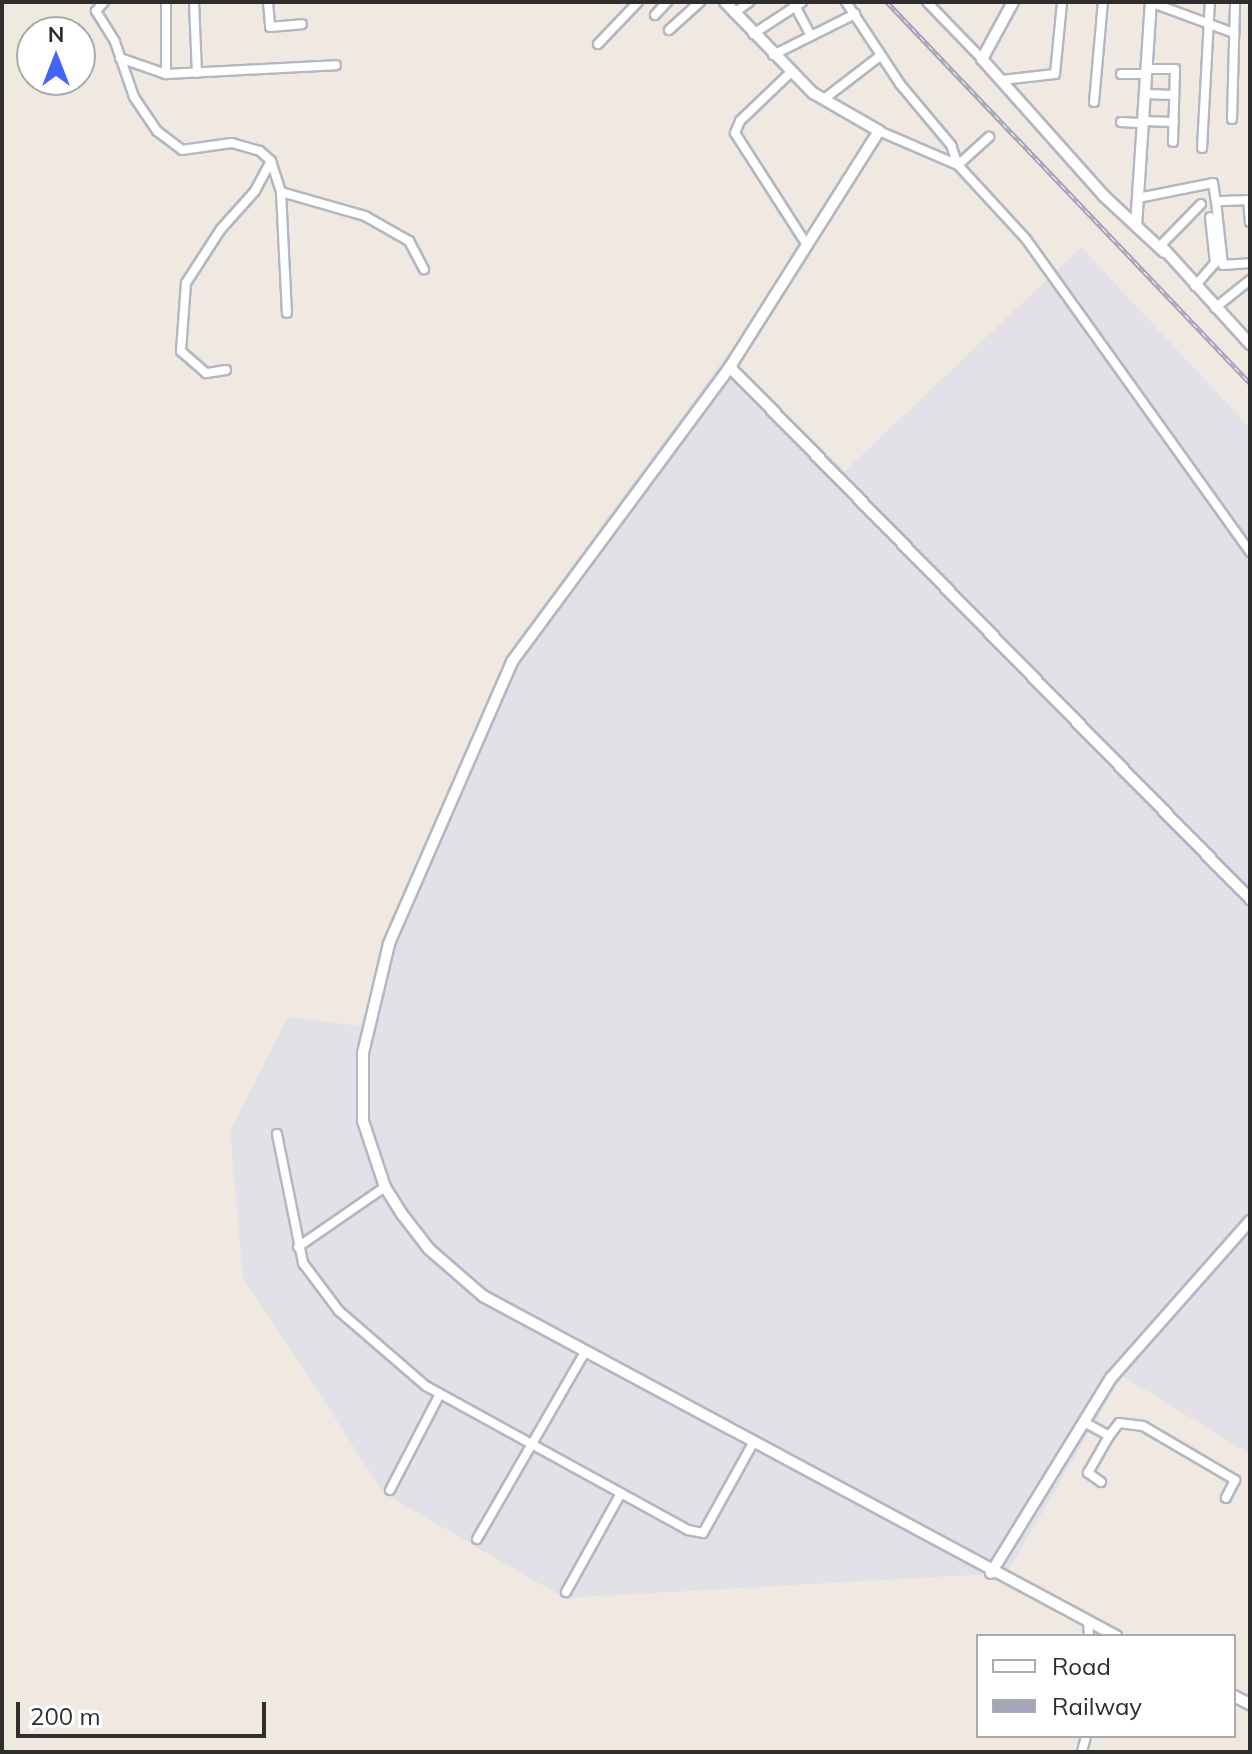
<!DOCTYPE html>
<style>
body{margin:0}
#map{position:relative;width:1252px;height:1754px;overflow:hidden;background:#efe9e1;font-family:Mulish,sans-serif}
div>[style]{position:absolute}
.industrial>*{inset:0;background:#e3e1e8}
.roads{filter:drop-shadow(2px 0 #b4b7c1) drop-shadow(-2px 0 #b4b7c1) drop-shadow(0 2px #b4b7c1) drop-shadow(0 -2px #b4b7c1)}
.minor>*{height:8px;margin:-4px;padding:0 4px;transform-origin:4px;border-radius:4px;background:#fff}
.tertiary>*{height:10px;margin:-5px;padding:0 5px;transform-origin:5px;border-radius:5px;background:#fff}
.rail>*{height:5px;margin-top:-2.5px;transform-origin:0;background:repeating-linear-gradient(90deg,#fff 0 6px,#a3a6b8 0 12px);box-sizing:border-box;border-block:2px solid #a3a6b8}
span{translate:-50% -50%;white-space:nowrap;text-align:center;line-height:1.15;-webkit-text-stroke:8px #fff;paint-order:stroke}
.frame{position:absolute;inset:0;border:4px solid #2e2e2e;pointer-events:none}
.legend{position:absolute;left:976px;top:1634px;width:260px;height:104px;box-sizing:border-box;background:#fff;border:2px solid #ababab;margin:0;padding:10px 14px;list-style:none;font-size:24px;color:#2e2e2e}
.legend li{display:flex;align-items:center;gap:16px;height:40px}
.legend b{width:40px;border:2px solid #ababab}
.north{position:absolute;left:16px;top:16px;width:80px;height:80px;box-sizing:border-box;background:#fff;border:2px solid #ababab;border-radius:50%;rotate:0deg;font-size:22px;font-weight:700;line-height:32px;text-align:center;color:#2e2e2e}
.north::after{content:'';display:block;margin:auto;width:28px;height:36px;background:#4264fb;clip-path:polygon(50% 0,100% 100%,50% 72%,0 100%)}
.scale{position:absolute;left:16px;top:1702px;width:250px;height:36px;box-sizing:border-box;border:4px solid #2e2e2e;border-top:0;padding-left:10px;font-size:24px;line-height:28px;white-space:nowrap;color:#2e2e2e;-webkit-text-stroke:6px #fff;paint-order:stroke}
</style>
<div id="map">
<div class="industrial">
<div style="clip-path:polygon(1081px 247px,1250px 428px,1250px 1454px,1122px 1376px,1007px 1573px,564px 1598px,384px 1493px,243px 1278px,230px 1131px,288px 1017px,361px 1026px,402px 895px,519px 638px,727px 355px,845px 471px)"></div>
</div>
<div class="roads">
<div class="minor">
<div style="left:104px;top:2px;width:12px;rotate:132deg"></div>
<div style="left:96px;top:11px;width:36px;rotate:58deg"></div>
<div style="left:115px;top:42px;width:58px;rotate:70.9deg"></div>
<div style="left:134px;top:97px;width:41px;rotate:55.9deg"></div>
<div style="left:157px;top:131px;width:31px;rotate:37deg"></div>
<div style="left:182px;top:150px;width:50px;rotate:-8deg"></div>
<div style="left:232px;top:143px;width:29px;rotate:16deg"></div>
<div style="left:260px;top:151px;width:15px;rotate:42deg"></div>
<div style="left:271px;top:161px;width:33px;rotate:72deg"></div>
<div style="left:281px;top:192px;width:121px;rotate:87.2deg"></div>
<div style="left:166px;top:2px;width:72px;rotate:90deg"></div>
<div style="left:194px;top:2px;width:71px;rotate:87.6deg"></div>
<div style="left:268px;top:2px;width:25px;rotate:85deg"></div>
<div style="left:270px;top:27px;width:32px;rotate:-5deg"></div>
<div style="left:793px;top:2px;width:38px;rotate:62deg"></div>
<div style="left:846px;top:2px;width:98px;rotate:56.6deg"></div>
<div style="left:900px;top:84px;width:80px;rotate:50.1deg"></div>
<div style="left:951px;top:145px;width:21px;rotate:71deg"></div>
<div style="left:958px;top:165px;width:100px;rotate:47.4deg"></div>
<div style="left:1026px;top:239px;width:385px;rotate:54.4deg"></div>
<div style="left:927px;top:2px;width:79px;rotate:46deg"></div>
<div style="left:1150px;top:2px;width:90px;rotate:20.3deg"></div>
<div style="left:734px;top:13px;width:19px;rotate:-36deg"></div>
<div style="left:655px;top:15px;width:18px;rotate:-47deg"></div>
<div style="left:669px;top:30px;width:42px;rotate:-42.1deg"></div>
<div style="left:753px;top:34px;width:59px;rotate:-33.1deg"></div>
<div style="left:598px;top:44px;width:58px;rotate:-46.4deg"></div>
<div style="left:773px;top:55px;width:92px;rotate:-26.6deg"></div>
<div style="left:120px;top:58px;width:49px;rotate:19.2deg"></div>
<div style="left:166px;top:74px;width:170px;rotate:-3deg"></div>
<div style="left:1146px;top:69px;width:29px"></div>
<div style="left:1175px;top:69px;width:73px;rotate:91.6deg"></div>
<div style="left:790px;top:73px;width:69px;rotate:136.2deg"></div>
<div style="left:740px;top:121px;width:13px;rotate:113deg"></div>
<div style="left:735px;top:133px;width:133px;rotate:57.3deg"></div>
<div style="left:1121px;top:74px;width:25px"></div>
<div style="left:1002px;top:80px;width:53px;rotate:-6.5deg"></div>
<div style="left:1055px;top:74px;width:72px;rotate:-84.4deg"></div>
<div style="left:1145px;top:94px;width:29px;rotate:2deg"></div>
<div style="left:824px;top:99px;width:71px;rotate:-37.5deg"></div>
<div style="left:1094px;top:102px;width:100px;rotate:-84.9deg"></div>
<div style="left:1232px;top:119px;width:117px;rotate:-88.5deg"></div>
<div style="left:1143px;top:121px;width:31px;rotate:2deg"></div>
<div style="left:1121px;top:122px;width:22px;rotate:3deg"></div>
<div style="left:879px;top:131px;width:86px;rotate:23.3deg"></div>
<div style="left:1202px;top:148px;width:146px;rotate:-86.9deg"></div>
<div style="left:958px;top:165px;width:42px;rotate:-42.1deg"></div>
<div style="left:281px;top:192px;width:87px;rotate:15.9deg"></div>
<div style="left:365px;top:216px;width:51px;rotate:29.6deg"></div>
<div style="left:409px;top:241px;width:32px;rotate:62deg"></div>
<div style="left:1138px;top:198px;width:76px;rotate:-11.3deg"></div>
<div style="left:1213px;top:183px;width:18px;rotate:81deg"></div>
<div style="left:1248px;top:200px;width:22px;rotate:85deg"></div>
<div style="left:1250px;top:200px;width:34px;rotate:178deg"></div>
<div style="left:1216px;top:201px;width:64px;rotate:83.8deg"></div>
<div style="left:1223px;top:265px;width:27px;rotate:-4deg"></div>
<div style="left:1161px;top:245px;width:57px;rotate:-45.7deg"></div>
<div style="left:1195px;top:286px;width:30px;rotate:-49deg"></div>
<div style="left:1215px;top:263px;width:46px;rotate:-96.2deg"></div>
<div style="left:1215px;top:308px;width:45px;rotate:-38.7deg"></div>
<div style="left:226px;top:370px;width:20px;rotate:171deg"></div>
<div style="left:206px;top:373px;width:33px;rotate:-139deg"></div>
<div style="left:181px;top:351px;width:68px;rotate:-85.8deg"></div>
<div style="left:186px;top:283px;width:64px;rotate:-57.1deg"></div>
<div style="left:221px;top:229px;width:51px;rotate:-48.2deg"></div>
<div style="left:255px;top:191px;width:34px;rotate:-62deg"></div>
<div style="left:277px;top:1134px;width:132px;rotate:78.6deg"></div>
<div style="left:303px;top:1263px;width:60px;rotate:53.1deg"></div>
<div style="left:339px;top:1311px;width:115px;rotate:40.8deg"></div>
<div style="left:426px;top:1386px;width:299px;rotate:28.8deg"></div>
<div style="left:688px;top:1530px;width:15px;rotate:11deg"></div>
<div style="left:703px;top:1533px;width:103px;rotate:-60.9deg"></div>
<div style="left:298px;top:1247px;width:106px;rotate:-34.6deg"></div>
<div style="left:1084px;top:1422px;width:29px;rotate:29deg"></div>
<div style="left:1101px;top:1482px;width:16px;rotate:-145deg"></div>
<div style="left:1088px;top:1473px;width:43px;rotate:-60.4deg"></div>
<div style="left:1109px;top:1436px;width:16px;rotate:-52deg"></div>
<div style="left:1119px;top:1423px;width:24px;rotate:7deg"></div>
<div style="left:1143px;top:1426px;width:107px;rotate:30.4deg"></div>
<div style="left:1235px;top:1480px;width:20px;rotate:117deg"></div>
<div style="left:390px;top:1490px;width:108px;rotate:-62.5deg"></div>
<div style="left:477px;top:1539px;width:216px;rotate:-60deg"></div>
<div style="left:566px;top:1592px;width:113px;rotate:-60.9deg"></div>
<div style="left:1088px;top:1622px;width:14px;rotate:86deg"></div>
<div style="left:1082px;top:1752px;width:16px;rotate:-76deg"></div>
</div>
<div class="tertiary">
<div style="left:725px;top:2px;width:127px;rotate:46deg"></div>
<div style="left:813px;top:93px;width:76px;rotate:29.9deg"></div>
<div style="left:879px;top:131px;width:279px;rotate:122.3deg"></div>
<div style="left:730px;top:367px;width:367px;rotate:126.5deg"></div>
<div style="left:512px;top:662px;width:308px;rotate:113.6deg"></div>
<div style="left:389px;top:944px;width:112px;rotate:103.4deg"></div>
<div style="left:363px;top:1053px;width:68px;rotate:90deg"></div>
<div style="left:363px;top:1121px;width:70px;rotate:71.6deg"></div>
<div style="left:385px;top:1187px;width:32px;rotate:58deg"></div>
<div style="left:402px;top:1214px;width:44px;rotate:52.4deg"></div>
<div style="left:429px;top:1249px;width:72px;rotate:41deg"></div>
<div style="left:483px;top:1296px;width:719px;rotate:28.24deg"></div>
<div style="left:1013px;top:2px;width:65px;rotate:118.5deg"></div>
<div style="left:982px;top:59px;width:183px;rotate:48.3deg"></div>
<div style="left:1104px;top:196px;width:82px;rotate:43deg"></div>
<div style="left:1136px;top:226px;width:225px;rotate:-86.2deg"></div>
<div style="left:1163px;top:248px;width:130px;rotate:47.8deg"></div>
<div style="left:730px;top:367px;width:744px;rotate:45.65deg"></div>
<div style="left:991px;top:1573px;width:229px;rotate:-58.4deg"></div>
<div style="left:1111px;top:1378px;width:210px;rotate:-48.5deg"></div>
<div style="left:1234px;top:1696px;width:18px;rotate:27deg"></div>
</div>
</div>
<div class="rail">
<div style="left:887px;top:2px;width:526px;rotate:46.39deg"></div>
</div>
<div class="frame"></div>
<ul class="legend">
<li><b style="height:10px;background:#fff"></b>Road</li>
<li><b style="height:10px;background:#a3a6b8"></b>Railway</li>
</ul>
<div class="north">N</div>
<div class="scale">200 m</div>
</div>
